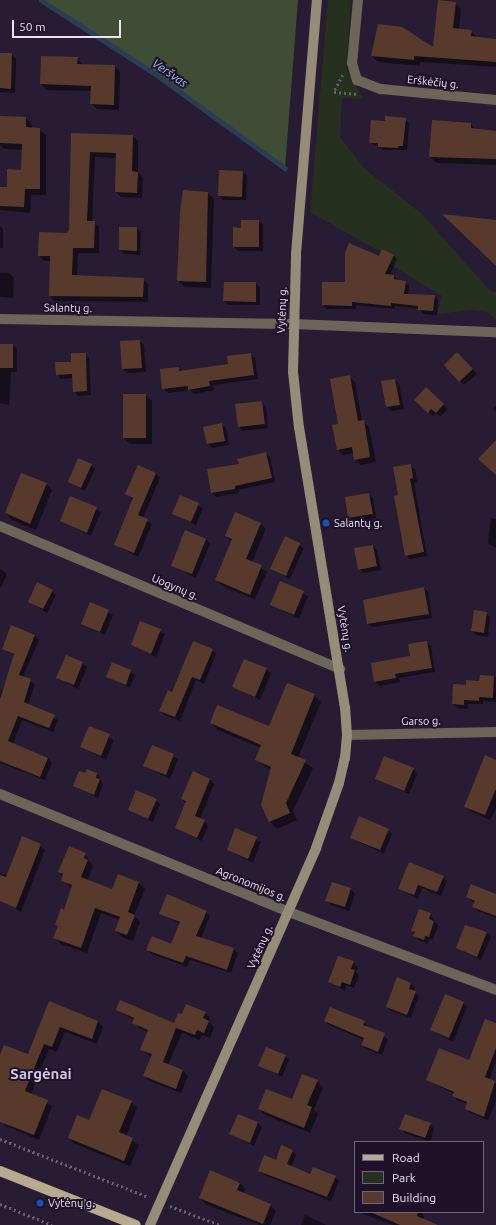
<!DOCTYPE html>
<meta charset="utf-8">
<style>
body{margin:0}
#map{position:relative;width:496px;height:1225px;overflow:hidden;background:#281c34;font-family:Ubuntu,sans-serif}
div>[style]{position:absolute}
.green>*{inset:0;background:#25301e}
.forest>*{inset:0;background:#3e4d33}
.shadow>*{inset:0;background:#0007}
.stream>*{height:4.5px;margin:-2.25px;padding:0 2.25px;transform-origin:2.25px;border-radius:2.25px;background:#2b3d54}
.building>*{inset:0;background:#573a2b}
.path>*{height:2.5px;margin-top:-1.25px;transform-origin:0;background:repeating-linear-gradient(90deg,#6a6075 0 2px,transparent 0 5px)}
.street>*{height:10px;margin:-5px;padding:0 5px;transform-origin:5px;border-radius:5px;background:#6c6658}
.secondary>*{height:10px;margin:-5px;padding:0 5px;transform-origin:5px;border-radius:5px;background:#968c77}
.primary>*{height:10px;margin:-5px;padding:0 5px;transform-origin:5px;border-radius:5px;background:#b7aa8e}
.dots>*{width:11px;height:11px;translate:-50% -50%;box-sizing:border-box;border:2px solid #1e122a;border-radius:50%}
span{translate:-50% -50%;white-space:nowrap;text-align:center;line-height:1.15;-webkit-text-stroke:4px #1e122a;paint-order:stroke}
.street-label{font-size:11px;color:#ebe3f4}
.poi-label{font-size:11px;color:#ebe3f4}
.left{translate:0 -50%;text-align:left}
.water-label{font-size:12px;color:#9ec2f0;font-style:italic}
.district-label{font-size:15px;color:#d4c4e5;font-weight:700}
.legend{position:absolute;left:354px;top:1141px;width:130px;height:72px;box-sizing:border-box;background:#1e122a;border:1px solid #70667b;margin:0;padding:5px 7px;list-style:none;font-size:12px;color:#ebe3f4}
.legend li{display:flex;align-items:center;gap:8px;height:20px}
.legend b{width:20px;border:1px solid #70667b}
.scale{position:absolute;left:12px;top:20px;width:109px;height:18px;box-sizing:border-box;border:2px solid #ebe3f4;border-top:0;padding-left:5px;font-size:12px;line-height:14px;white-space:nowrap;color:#ebe3f4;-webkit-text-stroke:3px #1e122a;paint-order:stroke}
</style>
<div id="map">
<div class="green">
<div style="clip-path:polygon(328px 0,351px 0,346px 70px,364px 99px,342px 98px,340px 137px,365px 169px,422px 214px,490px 291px,496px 292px,496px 319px,486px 312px,472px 310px,437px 314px,442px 296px,390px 264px,394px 255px,382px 249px,381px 252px,310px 212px)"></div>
</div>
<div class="forest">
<div style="clip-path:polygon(41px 0,298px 0,285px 168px,157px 75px)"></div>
</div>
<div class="shadow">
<div style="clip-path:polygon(455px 3px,461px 9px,459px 30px,471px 31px,477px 37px,496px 39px,496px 67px,420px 62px,420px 66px,378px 62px,372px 56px,374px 42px,434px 49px)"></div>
<div style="clip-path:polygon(0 54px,12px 54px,16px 59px,15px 93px,0 92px)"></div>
<div style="clip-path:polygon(42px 57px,77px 58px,83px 65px,115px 66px,120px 72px,119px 110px,97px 109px,91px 103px,92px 91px,46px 90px,41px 84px)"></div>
<div style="clip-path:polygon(0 117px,26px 118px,32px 125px,32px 128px,39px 129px,46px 135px,46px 195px,31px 195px,30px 213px,0 210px,0 188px,7px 188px,22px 171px,23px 150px,4px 149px,0 145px)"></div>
<div style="clip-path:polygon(405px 119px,409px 123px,407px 150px,383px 150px,370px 142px,386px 122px)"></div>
<div style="clip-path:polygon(471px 124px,477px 130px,496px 132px,496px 165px,437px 163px,430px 157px)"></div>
<div style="clip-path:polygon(72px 134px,133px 136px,138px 141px,138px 172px,143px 178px,142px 198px,121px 197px,116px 192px,117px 158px,95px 157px,92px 222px,99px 227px,99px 253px,78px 253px,77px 276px,143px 279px,148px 284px,148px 302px,55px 301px,50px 296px,51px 261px,44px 261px,39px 256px,68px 234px,70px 230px)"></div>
<div style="clip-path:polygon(243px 172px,247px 176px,246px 200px,223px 200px,219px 195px)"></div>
<div style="clip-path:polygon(184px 191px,208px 193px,214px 199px,211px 288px,185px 287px,178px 281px)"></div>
<div style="clip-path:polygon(259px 221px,263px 225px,263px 251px,238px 251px,234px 247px,242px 229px)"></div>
<div style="clip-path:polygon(0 226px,3px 229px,3px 248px,0 248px)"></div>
<div style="clip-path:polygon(120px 228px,137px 228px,141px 232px,140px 255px,124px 254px,120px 250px)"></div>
<div style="clip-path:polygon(394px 256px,397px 259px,390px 275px,409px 285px,408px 295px,434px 296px,438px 300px,437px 315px,423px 314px,419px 309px,395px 306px,395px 309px,356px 305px,356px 309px,327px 309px,323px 305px,379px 257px)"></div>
<div style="clip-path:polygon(0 273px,9px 273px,14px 278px,13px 298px,0 297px)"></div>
<div style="clip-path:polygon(256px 283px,260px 288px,260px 305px,228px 305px,224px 301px)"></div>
<div style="clip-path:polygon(140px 341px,144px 345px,146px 372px,127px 373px,123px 369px)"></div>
<div style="clip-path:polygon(0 345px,12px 345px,17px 349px,17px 372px,11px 372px,9px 405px,0 403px)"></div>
<div style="clip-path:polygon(85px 354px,89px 358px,91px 395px,78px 396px,74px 391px,73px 378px,61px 379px,57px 374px)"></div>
<div style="clip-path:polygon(251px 354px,255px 358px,258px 379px,213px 385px,214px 390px,194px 394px,190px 390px,168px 393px,163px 388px,178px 368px,182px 372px,229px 364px)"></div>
<div style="clip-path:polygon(461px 357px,477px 374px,464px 385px,445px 365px)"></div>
<div style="clip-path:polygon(349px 376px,355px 382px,362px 421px,369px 427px,376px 462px,361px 465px,355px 459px,354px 453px,343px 455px,337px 450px)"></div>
<div style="clip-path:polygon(395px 380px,399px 384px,404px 409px,391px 411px,387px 407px,382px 382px)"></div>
<div style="clip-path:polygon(426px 388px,448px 409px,440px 417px,436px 413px,433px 416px,415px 400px)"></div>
<div style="clip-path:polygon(145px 395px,152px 401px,152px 444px,130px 444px,124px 438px)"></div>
<div style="clip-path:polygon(261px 402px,266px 406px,268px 428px,243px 431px,239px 427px)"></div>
<div style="clip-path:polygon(496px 406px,496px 412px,493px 409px)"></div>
<div style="clip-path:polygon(221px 424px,226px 428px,229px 445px,212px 448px,208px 444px)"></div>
<div style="clip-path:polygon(266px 453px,270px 457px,275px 482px,239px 490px,239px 493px,216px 497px,212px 493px,240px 465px)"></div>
<div style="clip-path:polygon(91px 465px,95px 469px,85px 491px,69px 482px)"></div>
<div style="clip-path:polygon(411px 465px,415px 470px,417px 482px,414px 483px,427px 556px,410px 559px,406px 555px,400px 496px)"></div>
<div style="clip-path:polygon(156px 473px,160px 478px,143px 518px,152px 524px,138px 557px,115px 545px,133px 500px,127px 494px)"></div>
<div style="clip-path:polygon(46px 484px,52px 490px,36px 530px,12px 520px,6px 513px)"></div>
<div style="clip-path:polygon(369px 494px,373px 498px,376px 518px,354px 521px,349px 517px)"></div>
<div style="clip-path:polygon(71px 497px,101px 512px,91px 536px,61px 521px)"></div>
<div style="clip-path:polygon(180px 497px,203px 508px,196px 525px,173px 514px)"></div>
<div style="clip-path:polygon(491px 518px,496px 519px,496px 548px,488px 543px)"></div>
<div style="clip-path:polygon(260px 524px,266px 529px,252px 562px,267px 572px,255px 599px,222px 586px,216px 580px,232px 542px,226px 536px)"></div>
<div style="clip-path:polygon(285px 538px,304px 548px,290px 579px,271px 569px)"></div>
<div style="clip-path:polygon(206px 539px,210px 544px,196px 578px,172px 565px)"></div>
<div style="clip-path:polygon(373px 546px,377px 550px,381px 570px,363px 573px,359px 569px)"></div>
<div style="clip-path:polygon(0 569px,7px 574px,1px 588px,0 587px)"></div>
<div style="clip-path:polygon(280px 582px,308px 596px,299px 619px,271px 605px)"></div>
<div style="clip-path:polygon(424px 588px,428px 592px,432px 618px,372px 627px,367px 623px)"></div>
<div style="clip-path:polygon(52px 591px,56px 595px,47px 613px,29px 601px)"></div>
<div style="clip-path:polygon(91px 603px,113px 615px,105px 635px,82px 624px)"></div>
<div style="clip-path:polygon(486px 613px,490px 617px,488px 637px,476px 635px,472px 631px)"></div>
<div style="clip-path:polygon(141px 622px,165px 634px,156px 657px,132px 645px)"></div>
<div style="clip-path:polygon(35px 636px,39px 640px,23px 677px,35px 684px,28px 705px,58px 720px,53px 732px,22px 720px,13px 744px,48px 758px,52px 763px,45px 780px,0 763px,0 696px,15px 656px,3px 649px)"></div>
<div style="clip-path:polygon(426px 642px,431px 646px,435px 672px,399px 678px,400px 682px,380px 686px,375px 682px,411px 657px)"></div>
<div style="clip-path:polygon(212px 650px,216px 654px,204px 684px,196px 680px,180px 721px,165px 715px,160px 711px,172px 693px)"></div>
<div style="clip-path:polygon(82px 663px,87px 667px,78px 689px,57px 678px)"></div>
<div style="clip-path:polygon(113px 664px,135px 675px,130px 688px,108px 677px)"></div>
<div style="clip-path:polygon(266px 669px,271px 673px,260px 700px,234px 687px)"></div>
<div style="clip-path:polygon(480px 676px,496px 677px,496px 702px,483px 701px,483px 704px,468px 704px,468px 709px,458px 708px,453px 704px,467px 686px,480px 682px)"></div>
<div style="clip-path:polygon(314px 695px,321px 702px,298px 758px,313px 768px,293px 811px,297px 820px,277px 829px,270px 822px,262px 805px,272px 771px,256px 760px,261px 748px,218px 730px,211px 723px,269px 727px)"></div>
<div style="clip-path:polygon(89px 727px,114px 740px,106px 760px,81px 747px)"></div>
<div style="clip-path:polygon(152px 747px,178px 759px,170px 779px,145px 766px)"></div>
<div style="clip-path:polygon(496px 761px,496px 809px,490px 820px,470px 811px,465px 806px)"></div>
<div style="clip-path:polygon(413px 769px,417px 774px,409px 794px,376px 779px)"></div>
<div style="clip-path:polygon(87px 770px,97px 774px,103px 784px,98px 798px,74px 786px)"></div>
<div style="clip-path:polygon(210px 779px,214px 784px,200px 819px,208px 825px,202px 841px,176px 828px,186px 803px,182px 799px)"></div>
<div style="clip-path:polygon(156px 800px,160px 804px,153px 822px,129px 810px)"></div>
<div style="clip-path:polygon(236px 830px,261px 842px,253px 863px,228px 850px)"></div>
<div style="clip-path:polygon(388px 830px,392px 834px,384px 854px,351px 838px)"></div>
<div style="clip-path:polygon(40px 845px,45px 850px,21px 912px,0 899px,0 873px,7px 876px)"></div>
<div style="clip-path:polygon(85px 854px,93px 867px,87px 881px,113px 890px,139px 883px,145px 889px,134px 916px,140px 922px,133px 941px,122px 937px,116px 931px,120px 920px,101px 913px,87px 953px,61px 944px,55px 938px,59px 927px,56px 924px,64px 911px,72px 888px,62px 880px,64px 877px,59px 872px)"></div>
<div style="clip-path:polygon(443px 877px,447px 881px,441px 896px,422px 888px,418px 899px,399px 889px)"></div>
<div style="clip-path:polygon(333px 883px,351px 889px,355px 894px,349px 911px,331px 905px,327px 900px)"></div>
<div style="clip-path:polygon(496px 895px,496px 918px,478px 911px,474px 907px,475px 903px,467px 897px)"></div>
<div style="clip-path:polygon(206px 912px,210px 916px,201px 939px,233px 949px,238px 953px,231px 973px,190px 960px,187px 967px,152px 954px,148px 950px,172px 945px,180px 924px,161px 913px)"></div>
<div style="clip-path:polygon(430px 914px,438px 926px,433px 940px,430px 939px,428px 944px,418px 940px,412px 930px)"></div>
<div style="clip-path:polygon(486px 933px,491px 937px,481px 960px,457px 948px)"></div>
<div style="clip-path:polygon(353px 962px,358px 967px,356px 972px,359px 975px,354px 988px,346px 985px,345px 991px,329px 982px)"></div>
<div style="clip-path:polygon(411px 983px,415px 988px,413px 992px,419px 996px,411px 1018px,391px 1011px,387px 1007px)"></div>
<div style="clip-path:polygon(49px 1002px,98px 1022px,103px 1027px,97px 1044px,65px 1032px,57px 1052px,49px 1049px,31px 1094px,52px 1106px,39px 1140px,6px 1126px,1px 1121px,0 1058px,28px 1056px)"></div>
<div style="clip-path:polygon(463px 1003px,467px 1007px,453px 1042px,431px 1030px)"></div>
<div style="clip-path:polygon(117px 1010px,175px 1025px,205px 1013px,210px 1018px,209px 1022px,214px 1027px,210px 1038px,202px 1035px,200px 1040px,182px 1033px,168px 1065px,182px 1070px,188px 1076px,181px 1093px,149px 1081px,144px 1076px,152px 1057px,141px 1050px,148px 1032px,139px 1028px,134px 1020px)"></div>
<div style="clip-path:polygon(325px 1021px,364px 1022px,368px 1028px,388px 1039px,382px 1055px,366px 1049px,362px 1045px,364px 1040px,329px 1025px)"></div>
<div style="clip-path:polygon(496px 1024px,496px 1062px,489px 1080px,496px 1083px,496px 1101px,488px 1120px,470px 1113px,466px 1109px,468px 1104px,457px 1100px,454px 1094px,427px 1080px,470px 1061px)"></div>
<div style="clip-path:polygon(285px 1056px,289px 1060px,282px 1077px,259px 1065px)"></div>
<div style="clip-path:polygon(317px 1081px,323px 1087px,314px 1110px,318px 1114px,310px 1133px,265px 1115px,259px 1109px,292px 1100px)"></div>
<div style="clip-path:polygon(131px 1102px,137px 1108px,126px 1136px,139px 1145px,130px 1166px,75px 1144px,69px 1138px,90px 1122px)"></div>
<div style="clip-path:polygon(258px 1123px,262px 1127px,254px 1146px,230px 1134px)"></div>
<div style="clip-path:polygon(430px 1124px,434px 1129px,430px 1142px,405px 1133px,401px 1129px)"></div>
<div style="clip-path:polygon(292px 1151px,296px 1155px,291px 1167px,311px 1175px,335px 1177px,339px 1181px,331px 1201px,264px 1175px,259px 1171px)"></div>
<div style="clip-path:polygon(210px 1172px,240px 1183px,245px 1189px,244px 1194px,270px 1205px,276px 1211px,270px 1225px,259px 1225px,205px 1204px,200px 1198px)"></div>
<div style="clip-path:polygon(358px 1212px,420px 1212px,424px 1216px,423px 1219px,438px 1225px,393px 1225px)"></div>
<div style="clip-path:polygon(305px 1215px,323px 1223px,326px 1225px,301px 1225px)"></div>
</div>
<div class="stream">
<div style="left:41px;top:0;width:138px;rotate:32.9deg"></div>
<div style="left:157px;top:75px;width:158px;rotate:36deg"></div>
</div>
<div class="building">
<div style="clip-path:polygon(438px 0,456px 2px,453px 28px,472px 30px,471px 36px,496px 39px,496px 62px,414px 56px,414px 60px,371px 56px,378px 24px,402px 27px,433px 47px)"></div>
<div style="clip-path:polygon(0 53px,12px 53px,11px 89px,0 88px)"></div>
<div style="clip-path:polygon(41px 56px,78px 57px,77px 64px,115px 65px,114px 105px,90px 104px,91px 86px,40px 84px)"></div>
<div style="clip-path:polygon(0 116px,26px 117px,26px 127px,40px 128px,40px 189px,25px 189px,24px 207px,0 206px,0 187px,7px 187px,7px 169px,21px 170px,22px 144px,0 143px)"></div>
<div style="clip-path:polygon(385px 116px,406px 118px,403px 146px,398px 146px,398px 148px,378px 147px,378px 143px,369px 143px,371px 120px,385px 121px)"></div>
<div style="clip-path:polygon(432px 120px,471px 123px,471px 128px,496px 131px,496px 159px,429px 157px)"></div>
<div style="clip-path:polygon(71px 133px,133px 135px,132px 171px,138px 172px,137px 193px,115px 192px,116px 153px,90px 152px,87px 221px,95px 221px,94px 248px,73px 248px,72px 275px,144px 278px,143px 297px,49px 296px,50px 256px,38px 256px,39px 232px,67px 233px,69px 230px)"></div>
<div style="clip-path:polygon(219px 170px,243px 171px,242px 197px,218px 196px)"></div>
<div style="clip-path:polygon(183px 190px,208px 192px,206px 282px,177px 281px,180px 212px)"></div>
<div style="clip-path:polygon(442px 214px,496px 220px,496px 266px)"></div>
<div style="clip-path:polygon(241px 220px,259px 220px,259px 247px,233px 247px,233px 227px,241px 228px)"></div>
<div style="clip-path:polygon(119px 227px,137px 227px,137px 251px,119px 250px)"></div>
<div style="clip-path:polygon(349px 243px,379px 256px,382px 249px,394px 255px,385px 274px,394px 275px,394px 279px,406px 281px,404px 294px,435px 295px,433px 311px,418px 310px,418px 306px,391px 303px,391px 306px,352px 302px,352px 306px,322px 305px,322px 282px,345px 282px,345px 253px)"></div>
<div style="clip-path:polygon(224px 282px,256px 282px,256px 302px,223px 301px)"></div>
<div style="clip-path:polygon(140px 340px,142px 368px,122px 369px,120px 341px)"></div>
<div style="clip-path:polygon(0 344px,13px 344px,13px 368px,0 368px)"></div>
<div style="clip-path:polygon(457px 352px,473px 369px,459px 382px,444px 365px)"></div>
<div style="clip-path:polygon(71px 353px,86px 353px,87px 391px,73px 392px,72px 374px,56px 375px,55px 362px,71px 362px)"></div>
<div style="clip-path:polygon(251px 353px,254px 375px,209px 381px,210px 386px,188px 390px,188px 386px,162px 389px,160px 369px,179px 367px,179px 371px,228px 364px,227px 356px)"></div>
<div style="clip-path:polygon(350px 375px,358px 421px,364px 420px,370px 457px,354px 460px,352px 447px,337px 450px,332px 425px,338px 424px,330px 379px)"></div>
<div style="clip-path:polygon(395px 379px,400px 405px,386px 407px,381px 381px)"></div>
<div style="clip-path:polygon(426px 387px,444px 404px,436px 413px,431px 409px,428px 413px,414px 400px)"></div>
<div style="clip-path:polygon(123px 394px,146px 394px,146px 438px,123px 438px)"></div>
<div style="clip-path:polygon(262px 401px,265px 424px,238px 427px,235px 404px)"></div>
<div style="clip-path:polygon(222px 423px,225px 441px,207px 444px,203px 427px)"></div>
<div style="clip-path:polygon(496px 440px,496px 475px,478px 459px)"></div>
<div style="clip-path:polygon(266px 452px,272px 478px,235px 486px,235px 489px,211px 493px,207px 469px,239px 464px,237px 459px)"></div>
<div style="clip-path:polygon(78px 458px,92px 464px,81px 488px,68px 482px)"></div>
<div style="clip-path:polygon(411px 464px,413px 478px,410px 479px,424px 552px,405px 556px,394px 496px,398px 495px,393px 467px)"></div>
<div style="clip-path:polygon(138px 465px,156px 473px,138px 515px,148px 519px,134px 553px,114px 545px,133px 498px,125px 494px)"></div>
<div style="clip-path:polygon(21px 473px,47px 483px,30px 524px,5px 513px)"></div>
<div style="clip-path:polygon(369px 493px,373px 514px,348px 518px,345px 497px)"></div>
<div style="clip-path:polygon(180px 495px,199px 503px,191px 522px,172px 514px)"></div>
<div style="clip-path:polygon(70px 496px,97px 507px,87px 533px,60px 521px)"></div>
<div style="clip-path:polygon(235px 512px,261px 523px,246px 559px,262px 565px,250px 595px,215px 580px,232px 539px,225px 536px)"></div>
<div style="clip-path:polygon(185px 530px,206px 539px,192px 574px,171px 566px)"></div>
<div style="clip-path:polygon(285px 536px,300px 543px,286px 576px,270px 569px)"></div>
<div style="clip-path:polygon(373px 545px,377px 566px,358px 570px,354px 548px)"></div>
<div style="clip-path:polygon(280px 581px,304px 591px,294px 615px,270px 605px)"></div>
<div style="clip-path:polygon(37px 582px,53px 590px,43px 609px,28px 602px)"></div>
<div style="clip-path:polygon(424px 587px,429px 614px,367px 624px,363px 600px)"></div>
<div style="clip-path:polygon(90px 602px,109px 610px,100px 632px,81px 624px)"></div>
<div style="clip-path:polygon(474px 610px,487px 612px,484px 633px,471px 631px)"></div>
<div style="clip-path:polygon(140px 621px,161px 629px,151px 654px,131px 645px)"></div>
<div style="clip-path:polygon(11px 625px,35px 635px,19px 675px,31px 679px,24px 702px,55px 715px,49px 728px,18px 716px,8px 741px,48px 758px,40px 777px,0 761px,0 699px,14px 654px,2px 649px)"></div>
<div style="clip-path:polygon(193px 641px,213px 649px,200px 680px,192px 677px,175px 717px,159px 711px,168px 690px,172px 692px)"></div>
<div style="clip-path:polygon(427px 641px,432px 668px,395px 674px,396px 678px,374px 682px,371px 663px,410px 656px,408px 644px)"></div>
<div style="clip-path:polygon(66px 655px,83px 662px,74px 685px,56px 678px)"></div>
<div style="clip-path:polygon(244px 659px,267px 668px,255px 697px,232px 687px)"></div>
<div style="clip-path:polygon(112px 662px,131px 670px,126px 685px,106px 677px)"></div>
<div style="clip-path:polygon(480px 675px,494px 676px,493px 698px,479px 697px,479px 701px,464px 700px,464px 705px,452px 704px,453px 684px,466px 685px,466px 680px,479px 681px)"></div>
<div style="clip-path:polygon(287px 683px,315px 694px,291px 754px,306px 760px,286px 803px,290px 813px,269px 822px,261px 805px,271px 767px,255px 760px,261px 745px,210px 723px,217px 705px,269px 726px)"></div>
<div style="clip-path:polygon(89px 726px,110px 734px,101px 756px,80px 747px)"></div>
<div style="clip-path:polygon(152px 745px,174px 754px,166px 775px,143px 766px)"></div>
<div style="clip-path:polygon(485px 755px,496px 760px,496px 789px,485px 815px,464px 807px)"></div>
<div style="clip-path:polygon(384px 756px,414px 768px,404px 791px,375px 779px)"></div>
<div style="clip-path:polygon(87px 769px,97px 773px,96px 778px,100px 779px,94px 795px,73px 786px,79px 771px,85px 773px)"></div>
<div style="clip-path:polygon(193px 771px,210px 779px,195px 816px,205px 820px,197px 838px,175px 828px,186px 801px,181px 799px)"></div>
<div style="clip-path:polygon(136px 790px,157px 799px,148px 819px,128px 810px)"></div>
<div style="clip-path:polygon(359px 816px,389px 829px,380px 850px,350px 838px)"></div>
<div style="clip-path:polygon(235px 828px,257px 837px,248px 859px,227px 850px)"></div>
<div style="clip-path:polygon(22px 836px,41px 844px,16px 908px,0 901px,0 875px,6px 877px)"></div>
<div style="clip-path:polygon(69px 846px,86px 853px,84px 858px,88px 860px,81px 877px,112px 889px,118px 874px,139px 882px,128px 912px,135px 915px,127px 935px,115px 931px,120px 917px,95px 908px,81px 948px,53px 938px,58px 926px,55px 925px,61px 908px,64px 910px,72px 885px,61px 881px,63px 874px,58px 872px)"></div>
<div style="clip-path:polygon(409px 862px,444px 876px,437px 892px,418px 885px,414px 895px,398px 889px)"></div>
<div style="clip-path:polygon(332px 882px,351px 888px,345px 907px,325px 901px)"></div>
<div style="clip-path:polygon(471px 884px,496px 894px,496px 916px,472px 907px,475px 901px,466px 897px)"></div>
<div style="clip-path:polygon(167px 894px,207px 911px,196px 936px,234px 948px,227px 970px,186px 956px,183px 963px,146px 950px,152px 936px,171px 944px,180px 922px,159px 914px)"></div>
<div style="clip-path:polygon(419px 909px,431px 913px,429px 919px,434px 921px,429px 937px,425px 936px,424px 940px,413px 936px,415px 932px,411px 931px)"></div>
<div style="clip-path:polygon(465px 925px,487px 932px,477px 957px,456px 948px)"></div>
<div style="clip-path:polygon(338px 956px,354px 961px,351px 969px,355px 970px,350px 985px,342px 982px,340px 987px,328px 982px)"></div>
<div style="clip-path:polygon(397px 977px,411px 983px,409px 989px,416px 991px,407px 1015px,386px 1007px)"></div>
<div style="clip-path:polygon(445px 994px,464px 1002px,449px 1038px,430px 1030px)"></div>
<div style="clip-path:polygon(120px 1000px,174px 1023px,178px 1013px,182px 1014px,186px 1004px,206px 1012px,203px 1018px,209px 1021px,204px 1033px,197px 1030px,195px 1035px,176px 1028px,163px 1062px,183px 1070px,176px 1089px,143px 1076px,152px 1054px,140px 1050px,148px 1030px,132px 1023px,134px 1018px,116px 1010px)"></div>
<div style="clip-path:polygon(49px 1001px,98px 1021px,92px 1039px,60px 1027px,52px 1047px,44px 1044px,25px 1091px,48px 1100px,34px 1135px,0 1122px,0 1055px,4px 1045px,28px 1054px)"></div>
<div style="clip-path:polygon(330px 1007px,365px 1021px,363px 1025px,385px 1033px,378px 1052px,361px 1045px,364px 1038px,324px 1021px)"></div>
<div style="clip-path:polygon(485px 1019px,496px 1023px,496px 1048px,485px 1077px,495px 1081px,484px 1117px,465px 1109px,467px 1102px,452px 1096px,454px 1092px,426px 1080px,439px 1048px,469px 1060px)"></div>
<div style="clip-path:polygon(266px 1047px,286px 1055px,278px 1074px,258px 1066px)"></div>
<div style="clip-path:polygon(302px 1074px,318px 1080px,307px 1105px,312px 1107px,304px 1128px,258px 1109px,266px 1089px,292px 1099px)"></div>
<div style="clip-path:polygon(102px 1089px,132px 1101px,119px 1132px,133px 1138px,124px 1161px,68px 1138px,77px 1115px,89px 1120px)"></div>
<div style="clip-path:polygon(238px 1114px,258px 1122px,250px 1143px,229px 1134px)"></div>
<div style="clip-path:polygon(405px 1114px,431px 1123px,425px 1138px,399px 1129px)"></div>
<div style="clip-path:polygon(281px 1145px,293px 1150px,287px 1164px,310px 1174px,313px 1167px,336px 1176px,327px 1197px,258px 1171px,264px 1155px,276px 1160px)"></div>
<div style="clip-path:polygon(210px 1170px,240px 1183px,237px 1190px,271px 1204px,263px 1224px,199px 1198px)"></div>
<div style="clip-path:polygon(370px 1212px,418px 1212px,417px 1216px,438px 1225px,400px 1225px)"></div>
</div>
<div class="path">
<div style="left:343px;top:75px;width:19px;rotate:118deg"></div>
<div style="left:334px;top:92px;width:24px;rotate:5deg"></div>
<div style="left:0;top:1139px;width:160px;rotate:21.3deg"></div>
<div style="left:0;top:1204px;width:56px;rotate:22deg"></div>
<div style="left:170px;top:1206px;width:53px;rotate:20.8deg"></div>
</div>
<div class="street">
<div style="left:358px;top:0;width:63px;rotate:95.4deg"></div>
<div style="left:352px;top:63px;width:18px;rotate:74deg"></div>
<div style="left:357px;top:80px;width:26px;rotate:21deg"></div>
<div style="left:381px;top:89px;width:116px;rotate:5.5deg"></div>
<div style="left:0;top:319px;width:293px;rotate:1deg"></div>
<div style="left:293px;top:324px;width:203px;rotate:2.3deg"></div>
<div style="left:0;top:526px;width:369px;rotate:22.8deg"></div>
<div style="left:347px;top:735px;width:149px;rotate:-1.2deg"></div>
<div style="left:0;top:794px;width:312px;rotate:22.2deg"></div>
<div style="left:289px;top:912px;width:221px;rotate:20.6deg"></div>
</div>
<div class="secondary">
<div style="left:150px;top:1225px;width:412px;rotate:-66.2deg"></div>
<div style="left:316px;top:848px;width:69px;rotate:-70.5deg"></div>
<div style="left:339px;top:783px;width:26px;rotate:-77deg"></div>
<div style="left:345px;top:758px;width:23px;rotate:-85deg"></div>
<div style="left:347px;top:735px;width:27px;rotate:-94deg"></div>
<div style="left:345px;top:708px;width:284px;rotate:-99.3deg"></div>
<div style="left:299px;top:428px;width:56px;rotate:-96.1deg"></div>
<div style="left:293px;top:372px;width:118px;rotate:-88.5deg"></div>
<div style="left:296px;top:254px;width:255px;rotate:-85.3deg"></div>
</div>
<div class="primary">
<div style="left:0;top:1171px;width:146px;rotate:21.7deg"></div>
</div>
<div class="dots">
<div style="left:326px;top:523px;background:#1a4fb4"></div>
<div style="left:40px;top:1203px;background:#1a4fb4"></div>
</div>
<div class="street-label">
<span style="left:433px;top:82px;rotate:6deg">Erškėčių g.</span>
<span style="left:68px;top:308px;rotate:1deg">Salantų g.</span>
<span style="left:282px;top:310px;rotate:-88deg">Vytėnų g.</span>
<span style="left:175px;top:587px;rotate:23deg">Uogynų g.</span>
<span style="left:345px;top:629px;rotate:80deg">Vytėnų g.</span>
<span style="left:421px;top:721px;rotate:-1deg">Garso g.</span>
<span style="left:251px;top:884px;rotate:22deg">Agronomijos g.</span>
<span style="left:260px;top:947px;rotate:-66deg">Vytėnų g.</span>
</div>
<div class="poi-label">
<span class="left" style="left:334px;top:523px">Salantų g.</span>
<span class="left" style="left:48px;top:1203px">Vytėnų g.</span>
</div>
<div class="water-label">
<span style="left:170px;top:73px;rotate:35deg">Veršvas</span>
</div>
<div class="district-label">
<span style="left:41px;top:1074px">Sargėnai</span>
</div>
<ul class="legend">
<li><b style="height:5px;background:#b7aa8e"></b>Road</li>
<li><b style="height:11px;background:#25301e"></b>Park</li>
<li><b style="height:11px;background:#573a2b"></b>Building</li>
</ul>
<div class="scale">50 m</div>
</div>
